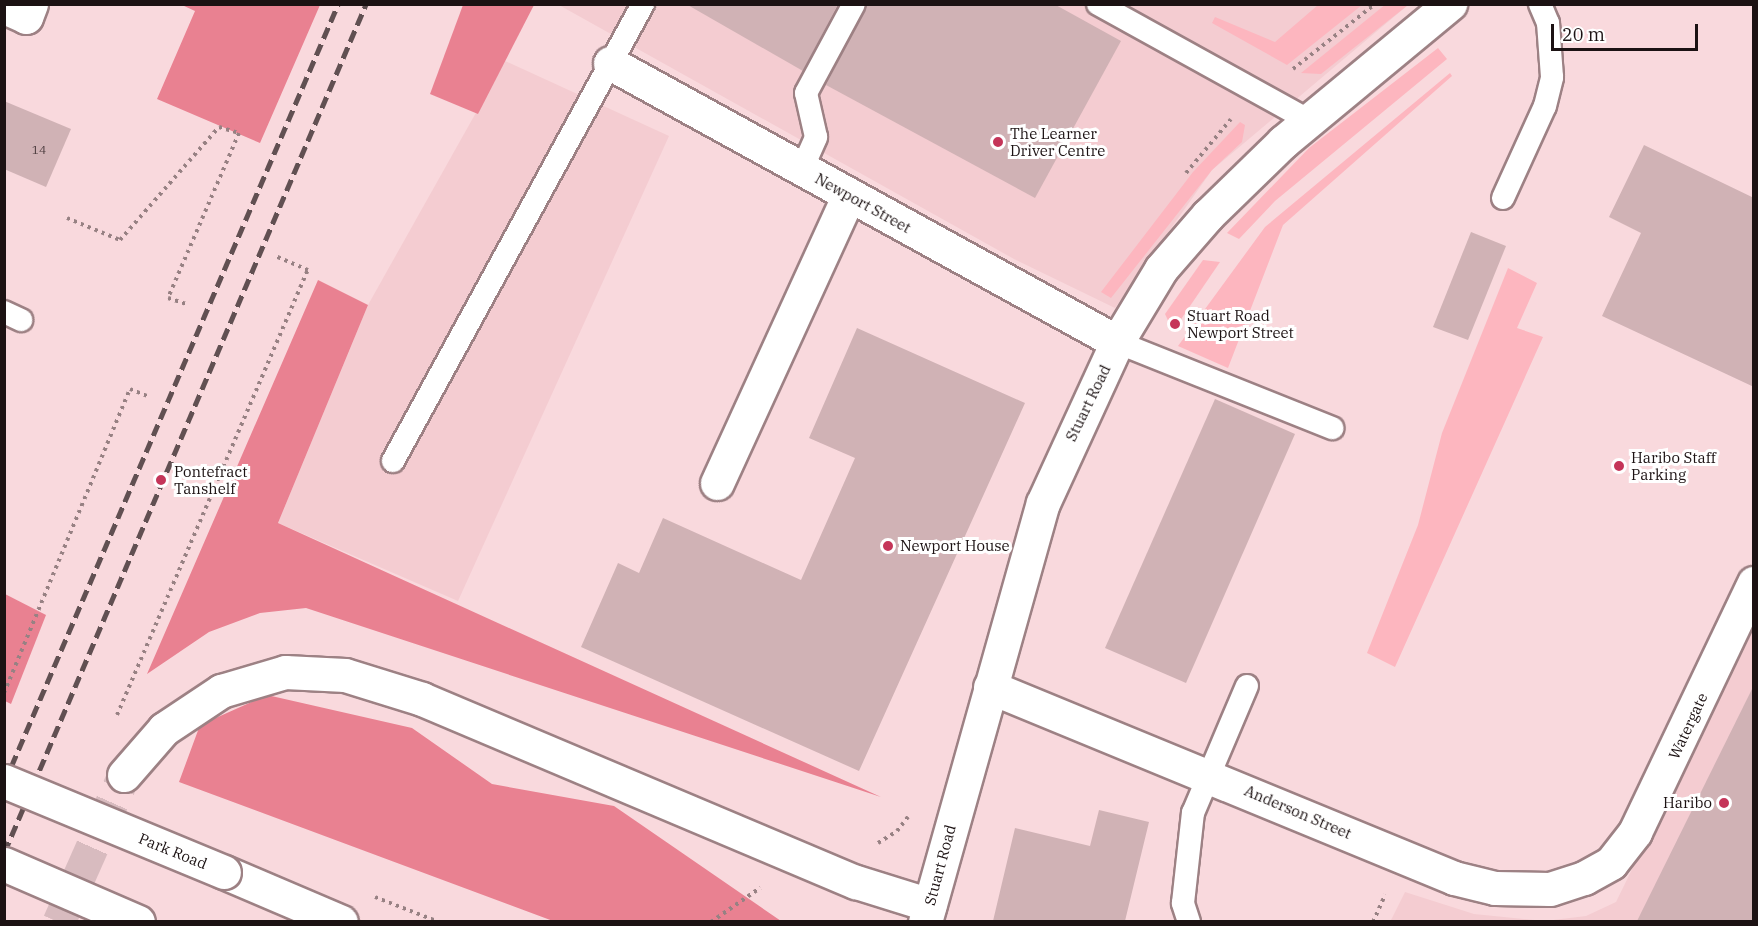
<!DOCTYPE html>
<style>
body{margin:0}
#map{position:relative;width:1758px;height:926px;overflow:hidden;background:#f9d9dd;font-family:"IBM Plex Serif",serif}
div>[style]{position:absolute}
.built>*{inset:0;background:#f4ccd1}
.green>*{inset:0;background:#fdb6bf}
.forest>*{inset:0;background:#e98191}
.building>*{inset:0;background:#d0b2b5}
.primary-tunnel>*{height:33px;margin-top:-16.5px;transform-origin:0;background:repeating-linear-gradient(90deg,#d8bbbf 0 33px,transparent 0 49px)}
.path>*{height:4px;margin-top:-2px;transform-origin:0;background:repeating-linear-gradient(90deg,#978183 0 3px,transparent 0 7.5px)}
.roads{filter:drop-shadow(2px 0 #9d8184) drop-shadow(-2px 0 #9d8184) drop-shadow(0 2px #9d8184) drop-shadow(0 -2px #9d8184)}
.service>*{height:22px;margin:-11px;padding:0 11px;transform-origin:11px;border-radius:11px;background:#fff}
.minor>*{height:33px;margin:-16.5px;padding:0 16.5px;transform-origin:16.5px;border-radius:16.5px;background:#fff}
.tertiary>*{height:33px;margin:-16.5px;padding:0 16.5px;transform-origin:16.5px;border-radius:16.5px;background:#fff}
.primary>*{height:33px;margin:-16.5px;padding:0 16.5px;transform-origin:16.5px;border-radius:16.5px;background:#fff}
.rail>*{height:4.5px;margin-top:-2.25px;transform-origin:0;background:repeating-linear-gradient(90deg,#615052 0 12px,transparent 0 18px)}
.bridges{filter:drop-shadow(2px 0 #9d8184) drop-shadow(-2px 0 #9d8184) drop-shadow(0 2px #9d8184) drop-shadow(0 -2px #9d8184)}
.primary-bridge>*{height:33px;margin:-16.5px;padding:0 16.5px;transform-origin:16.5px;border-radius:16.5px;background:#fff}
.dots>*{width:16px;height:16px;translate:-50% -50%;box-sizing:border-box;border:3px solid #fff;border-radius:50%}
span{translate:-50% -50%;white-space:nowrap;text-align:center;line-height:1.15;-webkit-text-stroke:6px #fff;paint-order:stroke}
.number-label{font-size:12px;color:#493a3c}
.number-label span{-webkit-text-stroke-width:0}
.poi-label{font-size:15px;color:#1c1213}
.left{translate:0 -50%;text-align:left}
.right{translate:-100% -50%;text-align:right}
.street-label{font-size:15px;color:#1c1213}
.frame{position:absolute;inset:0;border:6px solid #1c1213;pointer-events:none}
.scale{position:absolute;left:1551px;top:24px;width:147px;height:27px;box-sizing:border-box;border:3px solid #1c1213;border-top:0;padding-left:8px;font-size:18px;line-height:21px;white-space:nowrap;color:#1c1213;-webkit-text-stroke:4px #fff;paint-order:stroke}
</style>
<div id="map">
<div class="built">
<div style="clip-path:polygon(559px 5px,1408px 5px,1212px 170px,1115px 308px,1014px 259px)"></div>
<div style="clip-path:polygon(505px 61px,669px 136px,458px 601px,278px 523px,368px 305px)"></div>
<div style="clip-path:polygon(1753px 622px,1753px 921px,1390px 922px,1405px 892px,1474px 914px,1545px 921px,1586px 916px,1616px 902px)"></div>
</div>
<div class="green">
<div style="clip-path:polygon(1386px 4px,1408px 5px,1321px 74px,1301px 73px)"></div>
<div style="clip-path:polygon(1318px 5px,1362px 5px,1287px 65px,1212px 23px,1215px 17px,1275px 42px)"></div>
<div style="clip-path:polygon(1438px 48px,1447px 59px,1275px 201px,1239px 239px,1227px 233px,1309px 148px)"></div>
<div style="clip-path:polygon(1450px 73px,1452px 76px,1283px 225px,1228px 368px,1178px 346px,1265px 227px)"></div>
<div style="clip-path:polygon(1240px 122px,1245px 125px,1242px 142px,1212px 170px,1111px 298px,1101px 292px,1193px 172px)"></div>
<div style="clip-path:polygon(1203px 260px,1220px 262px,1173px 331px,1165px 314px)"></div>
<div style="clip-path:polygon(1508px 268px,1537px 283px,1517px 328px,1543px 337px,1395px 667px,1367px 653px,1418px 525px,1442px 433px)"></div>
</div>
<div class="forest">
<div style="clip-path:polygon(182px 5px,320px 5px,260px 143px,157px 99px,195px 11px)"></div>
<div style="clip-path:polygon(463px 5px,534px 5px,478px 114px,430px 94px)"></div>
<div style="clip-path:polygon(318px 280px,368px 305px,278px 523px,881px 797px,306px 608px,260px 613px,209px 632px,147px 674px)"></div>
<div style="clip-path:polygon(5px 594px,46px 615px,11px 704px,5px 701px)"></div>
<div style="clip-path:polygon(267px 695px,412px 728px,492px 784px,614px 806px,781px 921px,553px 921px,179px 782px,200px 725px)"></div>
</div>
<div class="building">
<div style="clip-path:polygon(686px 4px,838px 4px,803px 71px)"></div>
<div style="clip-path:polygon(867px 4px,1054px 4px,1121px 41px,1035px 198px,826px 85px)"></div>
<div style="clip-path:polygon(4px 101px,71px 129px,46px 187px,4px 169px)"></div>
<div style="clip-path:polygon(1644px 145px,1754px 198px,1754px 387px,1602px 316px,1641px 233px,1609px 217px)"></div>
<div style="clip-path:polygon(1471px 232px,1506px 246px,1468px 340px,1433px 327px)"></div>
<div style="clip-path:polygon(857px 328px,1025px 403px,859px 771px,581px 647px,618px 563px,639px 573px,663px 518px,801px 580px,855px 458px,809px 438px)"></div>
<div style="clip-path:polygon(1215px 399px,1295px 434px,1186px 683px,1105px 648px)"></div>
<div style="clip-path:polygon(1754px 685px,1754px 921px,1637px 921px)"></div>
<div style="clip-path:polygon(1099px 810px,1149px 822px,1125px 921px,993px 921px,1015px 828px,1090px 846px)"></div>
</div>
<div class="primary-tunnel">
<div style="left:59px;top:922px;width:161px;rotate:-66.1deg"></div>
</div>
<div class="path">
<div style="left:1293px;top:69px;width:105px;rotate:-38.4deg"></div>
<div style="left:1186px;top:173px;width:70px;rotate:-50.2deg"></div>
<div style="left:67px;top:218px;width:57px;rotate:22.5deg"></div>
<div style="left:120px;top:240px;width:150px;rotate:-48.8deg"></div>
<div style="left:219px;top:127px;width:21px;rotate:17deg"></div>
<div style="left:239px;top:133px;width:180px;rotate:113.3deg"></div>
<div style="left:168px;top:298px;width:22px;rotate:18deg"></div>
<div style="left:4px;top:693px;width:329px;rotate:-67.5deg"></div>
<div style="left:130px;top:389px;width:22px;rotate:22deg"></div>
<div style="left:117px;top:715px;width:484px;rotate:-66.8deg"></div>
<div style="left:308px;top:270px;width:34px;rotate:-157deg"></div>
<div style="left:878px;top:843px;width:22px;rotate:-32deg"></div>
<div style="left:897px;top:831px;width:18px;rotate:-52deg"></div>
<div style="left:375px;top:897px;width:69px;rotate:21.3deg"></div>
<div style="left:711px;top:922px;width:60px;rotate:-34.8deg"></div>
<div style="left:1373px;top:922px;width:30px;rotate:-66deg"></div>
</div>
<div class="roads">
<div class="service">
<div style="left:1098px;top:4px;width:240px;rotate:28.9deg"></div>
<div style="left:802px;top:169px;width:35px;rotate:-66deg"></div>
<div style="left:816px;top:137px;width:45px;rotate:-102.8deg"></div>
<div style="left:806px;top:93px;width:101px;rotate:-61.7deg"></div>
<div style="left:1503px;top:198px;width:101px;rotate:-65.5deg"></div>
<div style="left:1545px;top:106px;width:30px;rotate:-76deg"></div>
<div style="left:1552px;top:77px;width:54px;rotate:-94.2deg"></div>
<div style="left:1548px;top:23px;width:21px;rotate:-113deg"></div>
<div style="left:4px;top:312px;width:19px;rotate:25deg"></div>
<div style="left:1117px;top:342px;width:232px;rotate:21.8deg"></div>
<div style="left:393px;top:461px;width:521px;rotate:-61.32deg"></div>
<div style="left:1189px;top:922px;width:20px;rotate:-108deg"></div>
<div style="left:1183px;top:903px;width:91px;rotate:-83.7deg"></div>
<div style="left:1193px;top:813px;width:138px;rotate:-67deg"></div>
</div>
<div class="minor">
<div style="left:4px;top:7px;width:24px;rotate:24deg"></div>
<div style="left:26px;top:17px;width:14px;rotate:-69deg"></div>
<div style="left:610px;top:63px;width:579px;rotate:28.82deg"></div>
<div style="left:717px;top:483px;width:317px;rotate:-65.4deg"></div>
<div style="left:990px;top:687px;width:502px;rotate:22.37deg"></div>
<div style="left:1454px;top:878px;width:42px;rotate:13.7deg"></div>
<div style="left:1495px;top:888px;width:55px;rotate:1deg"></div>
<div style="left:1550px;top:889px;width:36px;rotate:-18deg"></div>
<div style="left:1584px;top:878px;width:31px;rotate:-29deg"></div>
<div style="left:1611px;top:863px;width:39px;rotate:-52deg"></div>
<div style="left:1635px;top:832px;width:276px;rotate:-64.5deg"></div>
</div>
<div class="tertiary">
<div style="left:925px;top:922px;width:435px;rotate:-74.3deg"></div>
<div style="left:1043px;top:503px;width:177px;rotate:-65.3deg"></div>
<div style="left:1117px;top:342px;width:85px;rotate:-58.9deg"></div>
<div style="left:1161px;top:269px;width:72px;rotate:-49deg"></div>
<div style="left:1208px;top:215px;width:105px;rotate:-44.2deg"></div>
<div style="left:1283px;top:142px;width:217px;rotate:-39.6deg"></div>
</div>
<div class="primary">
<div style="left:124px;top:775px;width:61px;rotate:-49deg"></div>
<div style="left:164px;top:729px;width:69px;rotate:-33.7deg"></div>
<div style="left:221px;top:691px;width:67px;rotate:-16.5deg"></div>
<div style="left:285px;top:672px;width:60px;rotate:2.9deg"></div>
<div style="left:345px;top:675px;width:81px;rotate:17.3deg"></div>
<div style="left:422px;top:699px;width:471px;rotate:22.9deg"></div>
<div style="left:856px;top:882px;width:77px;rotate:17.3deg"></div>
<div style="left:224px;top:872px;width:127px;rotate:23.1deg"></div>
</div>
</div>
<div class="rail">
<div style="left:4px;top:783px;width:848px;rotate:-66.79deg"></div>
<div style="left:4px;top:853px;width:923px;rotate:-66.91deg"></div>
</div>
<div class="bridges">
<div class="primary-bridge">
<div style="left:4px;top:781px;width:238px;rotate:22.5deg"></div>
<div style="left:4px;top:864px;width:146px;rotate:23.4deg"></div>
</div>
</div>
<div class="dots">
<div style="left:998px;top:142px;background:#c53559"></div>
<div style="left:1175px;top:324px;background:#c53559"></div>
<div style="left:1619px;top:466px;background:#c53559"></div>
<div style="left:161px;top:480px;background:#c53559"></div>
<div style="left:888px;top:546px;background:#c53559"></div>
<div style="left:1724px;top:803px;background:#c53559"></div>
</div>
<div class="number-label">
<span style="left:39px;top:150px">14</span>
</div>
<div class="poi-label">
<span class="left" style="left:1010px;top:142px">The Learner<br>Driver Centre</span>
<span class="left" style="left:1187px;top:324px">Stuart Road<br>Newport Street</span>
<span class="left" style="left:1631px;top:466px">Haribo Staff<br>Parking</span>
<span class="left" style="left:174px;top:480px">Pontefract<br>Tanshelf</span>
<span class="left" style="left:900px;top:546px">Newport House</span>
<span class="right" style="left:1712px;top:803px">Haribo</span>
</div>
<div class="street-label">
<span style="left:863px;top:203px;rotate:29deg">Newport Street</span>
<span style="left:1088px;top:403px;rotate:-64deg">Stuart Road</span>
<span style="left:1688px;top:726px;rotate:-65deg">Watergate</span>
<span style="left:1298px;top:812px;rotate:23deg">Anderson Street</span>
<span style="left:173px;top:851px;rotate:22deg">Park Road</span>
<span style="left:940px;top:865px;rotate:-75deg">Stuart Road</span>
</div>
<div class="frame"></div>
<div class="scale">20 m</div>
</div>
